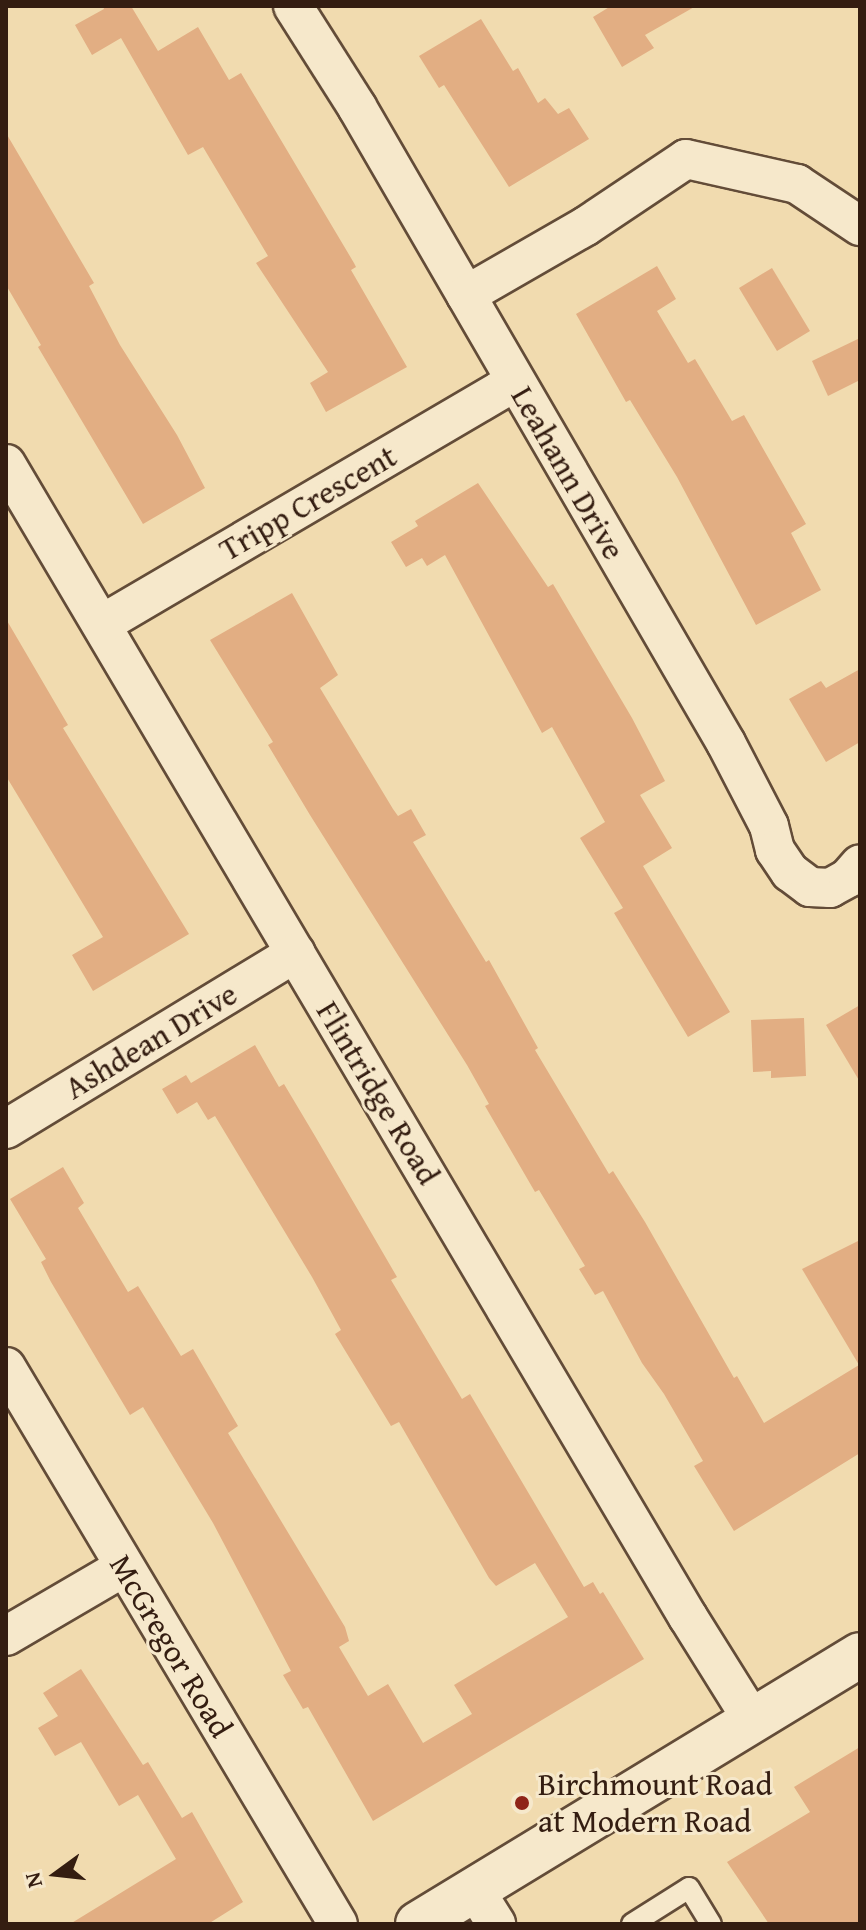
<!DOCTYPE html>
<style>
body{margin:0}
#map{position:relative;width:866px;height:1930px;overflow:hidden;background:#f1dbaf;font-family:"Gentium Book Plus",serif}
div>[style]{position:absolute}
.building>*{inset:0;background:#e2ae83}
.roads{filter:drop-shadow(2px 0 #634c38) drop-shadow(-2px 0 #634c38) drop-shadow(0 2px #634c38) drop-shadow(0 -2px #634c38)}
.service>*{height:20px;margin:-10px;padding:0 10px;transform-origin:10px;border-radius:10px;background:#f6e8cb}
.minor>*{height:38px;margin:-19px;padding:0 19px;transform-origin:19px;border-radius:19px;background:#f6e8cb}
.secondary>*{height:44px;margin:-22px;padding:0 22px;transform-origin:22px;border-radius:22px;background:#f6e8cb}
.dots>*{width:22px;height:22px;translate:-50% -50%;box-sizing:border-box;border:4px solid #f6e8cb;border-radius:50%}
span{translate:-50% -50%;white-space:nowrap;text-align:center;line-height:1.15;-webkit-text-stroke:6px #f6e8cb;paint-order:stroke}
.street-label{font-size:32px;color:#341d11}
.poi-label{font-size:32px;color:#341d11}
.left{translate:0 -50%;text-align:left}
.frame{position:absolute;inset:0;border:8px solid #341d11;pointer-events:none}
.north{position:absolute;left:16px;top:1834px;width:80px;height:80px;-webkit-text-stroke:6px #f6e8cb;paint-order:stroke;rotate:255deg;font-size:22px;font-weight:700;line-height:32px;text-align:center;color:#341d11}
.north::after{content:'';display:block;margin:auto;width:28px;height:36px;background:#341d11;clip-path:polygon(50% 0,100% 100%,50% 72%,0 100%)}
</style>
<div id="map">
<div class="building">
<div style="clip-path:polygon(103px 6px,131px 6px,158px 51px,198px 27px,229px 80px,241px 73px,354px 263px,356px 267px,351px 270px,407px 367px,326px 412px,310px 383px,328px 372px,256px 263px,268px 256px,203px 147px,188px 155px,121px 38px,92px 55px,75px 25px,104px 9px)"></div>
<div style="clip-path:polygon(611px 6px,696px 6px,645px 35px,654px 48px,622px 67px,593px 17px)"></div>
<div style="clip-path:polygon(481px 19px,513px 71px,518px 68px,538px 103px,545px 98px,558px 114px,569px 108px,589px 139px,509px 187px,444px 85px,439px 88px,419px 56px)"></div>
<div style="clip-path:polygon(6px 133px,94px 283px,89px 286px,120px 345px,177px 435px,205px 488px,143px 524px,38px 347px,41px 345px,6px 285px)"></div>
<div style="clip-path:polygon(657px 266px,676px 299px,657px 311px,688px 363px,695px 359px,732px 421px,744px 415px,806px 524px,791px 533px,821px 590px,756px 625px,677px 477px,630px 400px,626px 402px,576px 314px)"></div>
<div style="clip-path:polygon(772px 268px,810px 331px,777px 351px,739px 288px)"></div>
<div style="clip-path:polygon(860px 338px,860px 380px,828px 396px,812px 361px)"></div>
<div style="clip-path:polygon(478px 483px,548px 587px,553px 584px,632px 718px,665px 781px,640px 795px,672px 848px,643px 866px,730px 1012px,688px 1037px,614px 913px,623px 908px,580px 838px,605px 822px,552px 727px,542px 733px,445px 555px,427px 566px,422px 558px,406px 567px,391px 542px,418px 526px,415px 521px)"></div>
<div style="clip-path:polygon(292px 593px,338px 675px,320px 688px,393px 809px,398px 816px,411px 809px,426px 835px,413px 842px,486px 962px,489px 960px,538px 1048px,535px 1050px,609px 1174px,613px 1171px,645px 1222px,734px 1378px,737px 1376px,764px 1423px,859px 1365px,802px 1269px,860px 1240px,860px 1453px,734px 1531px,694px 1466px,703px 1461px,664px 1394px,642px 1363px,603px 1291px,595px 1295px,579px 1269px,585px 1266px,539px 1190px,535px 1192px,485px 1106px,489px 1104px,467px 1065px,310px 815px,268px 745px,273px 742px,210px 640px)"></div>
<div style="clip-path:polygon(6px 619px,68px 725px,63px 728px,189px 934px,93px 991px,72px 955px,103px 937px,6px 776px)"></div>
<div style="clip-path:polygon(860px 669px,860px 742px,826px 762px,789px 699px,821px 681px,826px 688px)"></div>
<div style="clip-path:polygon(860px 1005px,860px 1082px,826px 1025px)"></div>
<div style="clip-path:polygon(804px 1018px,806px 1076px,771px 1078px,771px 1071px,753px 1072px,751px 1020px)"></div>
<div style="clip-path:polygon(255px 1045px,279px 1087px,284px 1084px,315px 1136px,397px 1277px,391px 1280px,462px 1399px,470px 1394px,584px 1587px,593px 1582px,600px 1594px,603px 1592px,644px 1659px,373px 1821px,308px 1707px,303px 1709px,283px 1675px,291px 1671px,213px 1523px,143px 1407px,130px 1415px,51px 1282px,41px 1262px,46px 1259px,10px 1199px,63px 1167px,84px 1203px,78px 1208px,128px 1292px,138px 1286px,181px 1356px,193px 1349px,238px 1426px,228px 1433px,345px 1627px,349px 1641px,339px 1647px,368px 1696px,388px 1684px,423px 1743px,472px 1714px,454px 1685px,568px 1617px,535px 1563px,496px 1586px,489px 1578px,399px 1422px,391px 1426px,335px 1334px,341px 1330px,312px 1277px,215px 1116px,208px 1120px,197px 1102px,177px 1114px,162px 1089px,186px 1075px,191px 1083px)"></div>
<div style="clip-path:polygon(81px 1669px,143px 1765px,148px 1762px,182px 1818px,192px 1812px,243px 1902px,208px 1924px,70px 1924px,176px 1859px,138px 1795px,119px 1806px,81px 1742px,55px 1756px,38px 1728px,58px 1716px,43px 1693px)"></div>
<div style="clip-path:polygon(860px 1747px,860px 1924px,769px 1924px,727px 1862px,810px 1812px,794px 1787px)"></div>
</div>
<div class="roads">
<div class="service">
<div style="left:632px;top:1924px;width:67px;rotate:-32.3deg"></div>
<div style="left:689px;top:1888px;width:42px;rotate:58.6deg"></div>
</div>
<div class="minor">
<div style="left:293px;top:6px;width:120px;rotate:57.6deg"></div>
<div style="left:357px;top:107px;width:735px;rotate:59.88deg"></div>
<div style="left:726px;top:743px;width:93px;rotate:62.6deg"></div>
<div style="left:769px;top:826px;width:25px;rotate:76deg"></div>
<div style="left:775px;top:850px;width:27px;rotate:56deg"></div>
<div style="left:790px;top:872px;width:25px;rotate:37deg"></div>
<div style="left:810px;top:887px;width:20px;rotate:3deg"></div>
<div style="left:830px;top:888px;width:21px;rotate:-29deg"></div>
<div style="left:848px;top:878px;width:18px;rotate:-49deg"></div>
<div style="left:466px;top:295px;width:138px;rotate:-29.9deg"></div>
<div style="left:586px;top:226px;width:120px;rotate:-33.8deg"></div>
<div style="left:686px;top:159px;width:114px;rotate:12.7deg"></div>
<div style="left:797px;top:184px;width:76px;rotate:33.7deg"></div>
<div style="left:6px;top:464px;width:1340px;rotate:59.4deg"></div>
<div style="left:688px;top:1617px;width:123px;rotate:58deg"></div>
<div style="left:102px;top:624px;width:479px;rotate:-30.4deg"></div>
<div style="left:6px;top:1129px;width:339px;rotate:-31.3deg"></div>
<div style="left:6px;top:1367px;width:648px;rotate:59.2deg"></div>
<div style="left:6px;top:1636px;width:137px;rotate:-30.3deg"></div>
<div style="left:475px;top:1890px;width:40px;rotate:58deg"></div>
</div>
<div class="secondary">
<div style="left:418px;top:1924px;width:517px;rotate:-31.32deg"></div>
</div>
</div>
<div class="dots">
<div style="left:522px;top:1803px;background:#8f2418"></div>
</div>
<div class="street-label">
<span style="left:568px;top:473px;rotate:60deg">Leahann Drive</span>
<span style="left:308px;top:503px;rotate:-30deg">Tripp Crescent</span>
<span style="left:151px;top:1041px;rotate:-31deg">Ashdean Drive</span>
<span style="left:378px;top:1093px;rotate:59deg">Flintridge Road</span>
<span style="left:171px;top:1646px;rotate:59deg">McGregor Road</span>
</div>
<div class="poi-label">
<span class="left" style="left:538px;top:1803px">Birchmount Road<br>at Modern Road</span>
</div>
<div class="frame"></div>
<div class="north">N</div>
</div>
